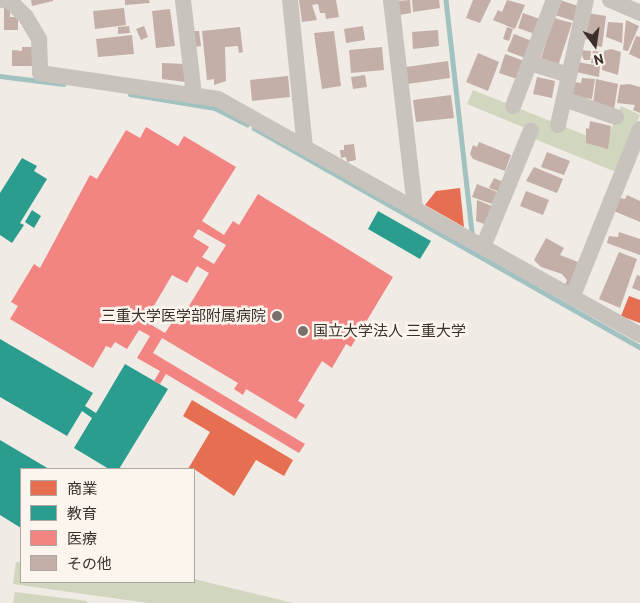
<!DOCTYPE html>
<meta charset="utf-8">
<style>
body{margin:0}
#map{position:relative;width:640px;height:603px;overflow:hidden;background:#f0ebe5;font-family:Barlow,"Noto Sans JP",sans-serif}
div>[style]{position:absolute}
.green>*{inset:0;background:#d1d6bf}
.shops>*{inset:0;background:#e76f51}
.schools>*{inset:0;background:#2a9d8f}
.health>*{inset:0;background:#f28482}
.stream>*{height:4.5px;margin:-2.25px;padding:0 2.25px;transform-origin:2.25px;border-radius:2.25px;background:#a1c2c1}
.building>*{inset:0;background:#c3afa7}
.minor>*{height:16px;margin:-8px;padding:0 8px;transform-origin:8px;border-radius:8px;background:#c9c3be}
.dots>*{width:14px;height:14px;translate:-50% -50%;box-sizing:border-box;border:2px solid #fbf5ee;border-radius:50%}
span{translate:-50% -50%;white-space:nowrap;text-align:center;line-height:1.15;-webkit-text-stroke:5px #fbf5ee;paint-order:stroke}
.poi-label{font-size:15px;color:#3b302b}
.right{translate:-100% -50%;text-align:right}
.left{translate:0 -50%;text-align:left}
.legend{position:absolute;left:20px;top:468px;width:175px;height:115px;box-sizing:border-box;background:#fbf5ee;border:1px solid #aea6a0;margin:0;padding:6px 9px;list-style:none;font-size:15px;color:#3b302b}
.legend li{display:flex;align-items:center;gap:10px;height:25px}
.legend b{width:25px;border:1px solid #aea6a0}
.north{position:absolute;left:570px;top:20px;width:50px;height:50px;-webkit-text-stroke:4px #fbf5ee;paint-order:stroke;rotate:166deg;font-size:14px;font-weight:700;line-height:20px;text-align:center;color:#3b302b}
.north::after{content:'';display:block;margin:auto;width:18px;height:22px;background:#3b302b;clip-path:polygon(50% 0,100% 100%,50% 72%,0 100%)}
</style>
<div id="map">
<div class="green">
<div style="clip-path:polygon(473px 90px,605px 143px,621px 106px,640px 115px,616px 172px,532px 138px,535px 132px,467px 104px)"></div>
<div style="clip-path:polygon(16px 562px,21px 562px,21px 582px,194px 579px,293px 603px,148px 603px,13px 584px)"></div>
<div style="clip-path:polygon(15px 592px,87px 601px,87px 603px,13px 603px)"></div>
</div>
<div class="shops">
<div style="clip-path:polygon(460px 188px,464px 227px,425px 205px,436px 191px)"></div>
<div style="clip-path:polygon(629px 296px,640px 300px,640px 323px,621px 316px)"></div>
<div style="clip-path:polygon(192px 400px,293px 460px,284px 476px,256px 460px,234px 496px,194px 469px,188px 469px,210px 432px,183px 416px)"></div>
</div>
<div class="schools">
<div style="clip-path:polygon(22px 158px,37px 166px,34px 171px,47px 179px,20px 223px,24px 225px,12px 243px,0 235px,0 193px)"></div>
<div style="clip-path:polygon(32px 210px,41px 216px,34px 228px,25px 222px)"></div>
<div style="clip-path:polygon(378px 211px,431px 241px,420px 259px,368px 229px)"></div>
<div style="clip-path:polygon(0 339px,93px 393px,85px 406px,96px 413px,125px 364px,168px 389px,119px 469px,109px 469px,74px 448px,92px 418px,82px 411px,67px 436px,0 397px)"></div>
<div style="clip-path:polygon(0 440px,49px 469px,21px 469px,21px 528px,0 515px)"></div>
</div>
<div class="health">
<div style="clip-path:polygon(evenodd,146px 127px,178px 146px,184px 136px,236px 167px,202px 221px,224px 235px,233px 221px,239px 225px,258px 194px,393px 277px,351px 347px,346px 344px,332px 368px,322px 361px,298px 401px,305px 405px,296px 419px,246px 389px,243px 395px,234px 389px,238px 383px,162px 338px,153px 353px,305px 444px,299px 453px,166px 374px,160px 384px,154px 381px,160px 371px,137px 358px,150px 336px,139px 330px,127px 349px,115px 342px,111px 348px,106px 346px,93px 368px,10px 319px,18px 306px,11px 302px,34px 264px,40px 268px,90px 175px,97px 179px,126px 130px,140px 138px,146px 127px,198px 229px,226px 245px,214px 264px,202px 257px,209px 247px,193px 237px,198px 229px,146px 127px,197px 266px,209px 273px,180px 321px,175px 318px,165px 333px,145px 321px,172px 275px,187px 283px,197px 266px)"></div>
</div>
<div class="stream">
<div style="left:446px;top:0;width:234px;rotate:83.6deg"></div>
<div style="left:0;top:76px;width:64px;rotate:7.2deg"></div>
<div style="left:130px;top:94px;width:86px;rotate:9.4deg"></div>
<div style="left:215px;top:108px;width:36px;rotate:27deg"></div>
<div style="left:254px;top:128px;width:444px;rotate:29.6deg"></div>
</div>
<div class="building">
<div style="clip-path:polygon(31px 0,53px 0,53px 1px,32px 6px)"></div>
<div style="clip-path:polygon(125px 0,149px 0,150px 3px,125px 5px)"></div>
<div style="clip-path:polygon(299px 0,336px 0,339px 17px,326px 19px,325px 13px,320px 13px,318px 4px,312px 5px,317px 20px,302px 22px)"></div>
<div style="clip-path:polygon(410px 0,411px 13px,399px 15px,397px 1px)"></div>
<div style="clip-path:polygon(412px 0,439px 0,440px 8px,413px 12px)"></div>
<div style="clip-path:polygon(473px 0,491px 0,480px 23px,466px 18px)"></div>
<div style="clip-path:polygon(507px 0,525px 5px,515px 29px,493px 20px,498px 10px,502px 12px)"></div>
<div style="clip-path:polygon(560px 0,578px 6px,574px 21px,555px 15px)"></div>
<div style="clip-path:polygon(4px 8px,10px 8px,10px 17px,18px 17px,18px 30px,4px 30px)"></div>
<div style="clip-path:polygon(124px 8px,126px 25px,95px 29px,93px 11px)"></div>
<div style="clip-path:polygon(170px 9px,175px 46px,156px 48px,152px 11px)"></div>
<div style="clip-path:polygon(523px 13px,540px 19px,535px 34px,518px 28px)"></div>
<div style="clip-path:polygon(588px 13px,606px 16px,602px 47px,592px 45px,593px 40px,585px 39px)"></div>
<div style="clip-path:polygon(554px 18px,572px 23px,558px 66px,540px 61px)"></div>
<div style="clip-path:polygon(626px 20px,639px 26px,628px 51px,623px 50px)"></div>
<div style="clip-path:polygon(608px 22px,623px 23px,622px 43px,606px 37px)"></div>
<div style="clip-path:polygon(129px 26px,130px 33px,118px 34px,118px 27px)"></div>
<div style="clip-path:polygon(144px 26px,148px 37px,141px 40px,136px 29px)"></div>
<div style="clip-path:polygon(363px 26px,365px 40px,346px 43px,344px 29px)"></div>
<div style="clip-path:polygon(240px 27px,243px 52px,239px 53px,238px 46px,225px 47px,226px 81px,214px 85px,214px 79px,207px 80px,202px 31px)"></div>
<div style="clip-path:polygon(507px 27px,513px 29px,509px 41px,503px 39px)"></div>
<div style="clip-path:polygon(438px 30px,439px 46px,413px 49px,412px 32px)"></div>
<div style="clip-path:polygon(192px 31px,199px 31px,201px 46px,194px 47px)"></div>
<div style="clip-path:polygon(334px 31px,341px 86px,322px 89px,314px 33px)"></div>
<div style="clip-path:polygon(514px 34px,532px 41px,525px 58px,507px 51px)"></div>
<div style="clip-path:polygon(132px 35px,134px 54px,98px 57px,96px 39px)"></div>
<div style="clip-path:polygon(636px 36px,640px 37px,640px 59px,629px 54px)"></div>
<div style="clip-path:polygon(22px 47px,33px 47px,33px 66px,12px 66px,12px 50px,22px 51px)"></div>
<div style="clip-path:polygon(382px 47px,384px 70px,351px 73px,349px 50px)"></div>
<div style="clip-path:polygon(611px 49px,621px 52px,618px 75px,602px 70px,604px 51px)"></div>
<div style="clip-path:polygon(580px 50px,591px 51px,590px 60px,584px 60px)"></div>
<div style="clip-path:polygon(593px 51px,602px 52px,600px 64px,591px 63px)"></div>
<div style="clip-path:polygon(478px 53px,499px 62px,488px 91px,466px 82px)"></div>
<div style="clip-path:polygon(505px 54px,524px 61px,517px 79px,499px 73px)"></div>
<div style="clip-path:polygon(448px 61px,450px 78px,408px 84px,406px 67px)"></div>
<div style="clip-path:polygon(577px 62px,600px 66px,599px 77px,576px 72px)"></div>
<div style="clip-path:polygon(162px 63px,185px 64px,185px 82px,162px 79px)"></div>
<div style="clip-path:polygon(365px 75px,367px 87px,353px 89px,351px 77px)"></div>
<div style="clip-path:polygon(288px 76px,290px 97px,252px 101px,250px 80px)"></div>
<div style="clip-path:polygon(537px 77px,555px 81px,552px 98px,533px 94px)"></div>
<div style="clip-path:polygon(582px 78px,595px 79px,592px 99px,572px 96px,574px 82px,581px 83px)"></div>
<div style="clip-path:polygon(596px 79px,618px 84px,614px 110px,593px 104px)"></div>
<div style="clip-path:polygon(629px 84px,640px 87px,640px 113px,633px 110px,635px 105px,617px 103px,620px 85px)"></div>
<div style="clip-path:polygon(451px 95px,454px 118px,416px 122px,413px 100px)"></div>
<div style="clip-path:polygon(590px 121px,611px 126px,608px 149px,586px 143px,586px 128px,589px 129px)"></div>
<div style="clip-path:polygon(479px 142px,511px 155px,505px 171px,473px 159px,470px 154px,473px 145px,477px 147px)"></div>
<div style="clip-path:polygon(354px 144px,356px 160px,347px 162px,346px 157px,341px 158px,340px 150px,344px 150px,344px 145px)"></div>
<div style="clip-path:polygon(547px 152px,570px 161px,564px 175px,541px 167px)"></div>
<div style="clip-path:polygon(534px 167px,563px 179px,557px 193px,526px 181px)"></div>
<div style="clip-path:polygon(494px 178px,504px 182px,500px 192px,489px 188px)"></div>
<div style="clip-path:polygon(477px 184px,497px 192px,492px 204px,472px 197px)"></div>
<div style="clip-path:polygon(526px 191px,549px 200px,543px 215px,520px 206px)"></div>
<div style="clip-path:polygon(627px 195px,640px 201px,640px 222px,614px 211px,620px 198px,625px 199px)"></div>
<div style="clip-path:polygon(477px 200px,494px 207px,487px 225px,476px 221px)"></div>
<div style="clip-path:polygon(619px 232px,640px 239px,640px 255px,607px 243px,609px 236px,618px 237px)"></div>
<div style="clip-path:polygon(546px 238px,564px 248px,560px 255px,578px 262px,570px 287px,565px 285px,567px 280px,562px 274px,541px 267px,534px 260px)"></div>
<div style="clip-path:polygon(619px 252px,637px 259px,620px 308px,599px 299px)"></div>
<div style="clip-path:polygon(637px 275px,640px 276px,640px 291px,632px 288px)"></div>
</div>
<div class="minor">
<div style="left:3px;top:0;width:7px;rotate:8deg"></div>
<div style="left:10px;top:1px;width:23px;rotate:45deg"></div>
<div style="left:26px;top:17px;width:26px;rotate:59deg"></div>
<div style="left:39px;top:39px;width:34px;rotate:88deg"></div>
<div style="left:40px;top:73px;width:180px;rotate:8.3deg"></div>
<div style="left:218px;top:99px;width:484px;rotate:29.2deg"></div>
<div style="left:183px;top:0;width:96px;rotate:83.4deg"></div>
<div style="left:290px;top:0;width:148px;rotate:84.2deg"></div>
<div style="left:391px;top:0;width:209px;rotate:83.4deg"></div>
<div style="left:610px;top:0;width:33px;rotate:23deg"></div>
<div style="left:530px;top:63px;width:41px;rotate:17.1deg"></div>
<div style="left:564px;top:99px;width:55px;rotate:19.1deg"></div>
<div style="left:513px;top:106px;width:114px;rotate:-68.9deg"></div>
<div style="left:558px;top:125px;width:128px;rotate:-77.4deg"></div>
<div style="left:483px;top:247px;width:126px;rotate:-67.7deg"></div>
<div style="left:572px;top:298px;width:182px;rotate:-68.1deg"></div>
</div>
<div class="dots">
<div style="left:277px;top:316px;background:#7a716c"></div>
<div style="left:303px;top:331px;background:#7a716c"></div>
</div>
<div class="poi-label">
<span class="right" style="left:266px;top:316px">三重大学医学部附属病院</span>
<span class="left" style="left:313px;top:331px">国立大学法人 三重大学</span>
</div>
<ul class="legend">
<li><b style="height:14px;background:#e76f51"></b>商業</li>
<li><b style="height:14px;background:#2a9d8f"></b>教育</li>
<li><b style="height:14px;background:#f28482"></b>医療</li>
<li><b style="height:14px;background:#c3afa7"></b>その他</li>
</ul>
<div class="north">N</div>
</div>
